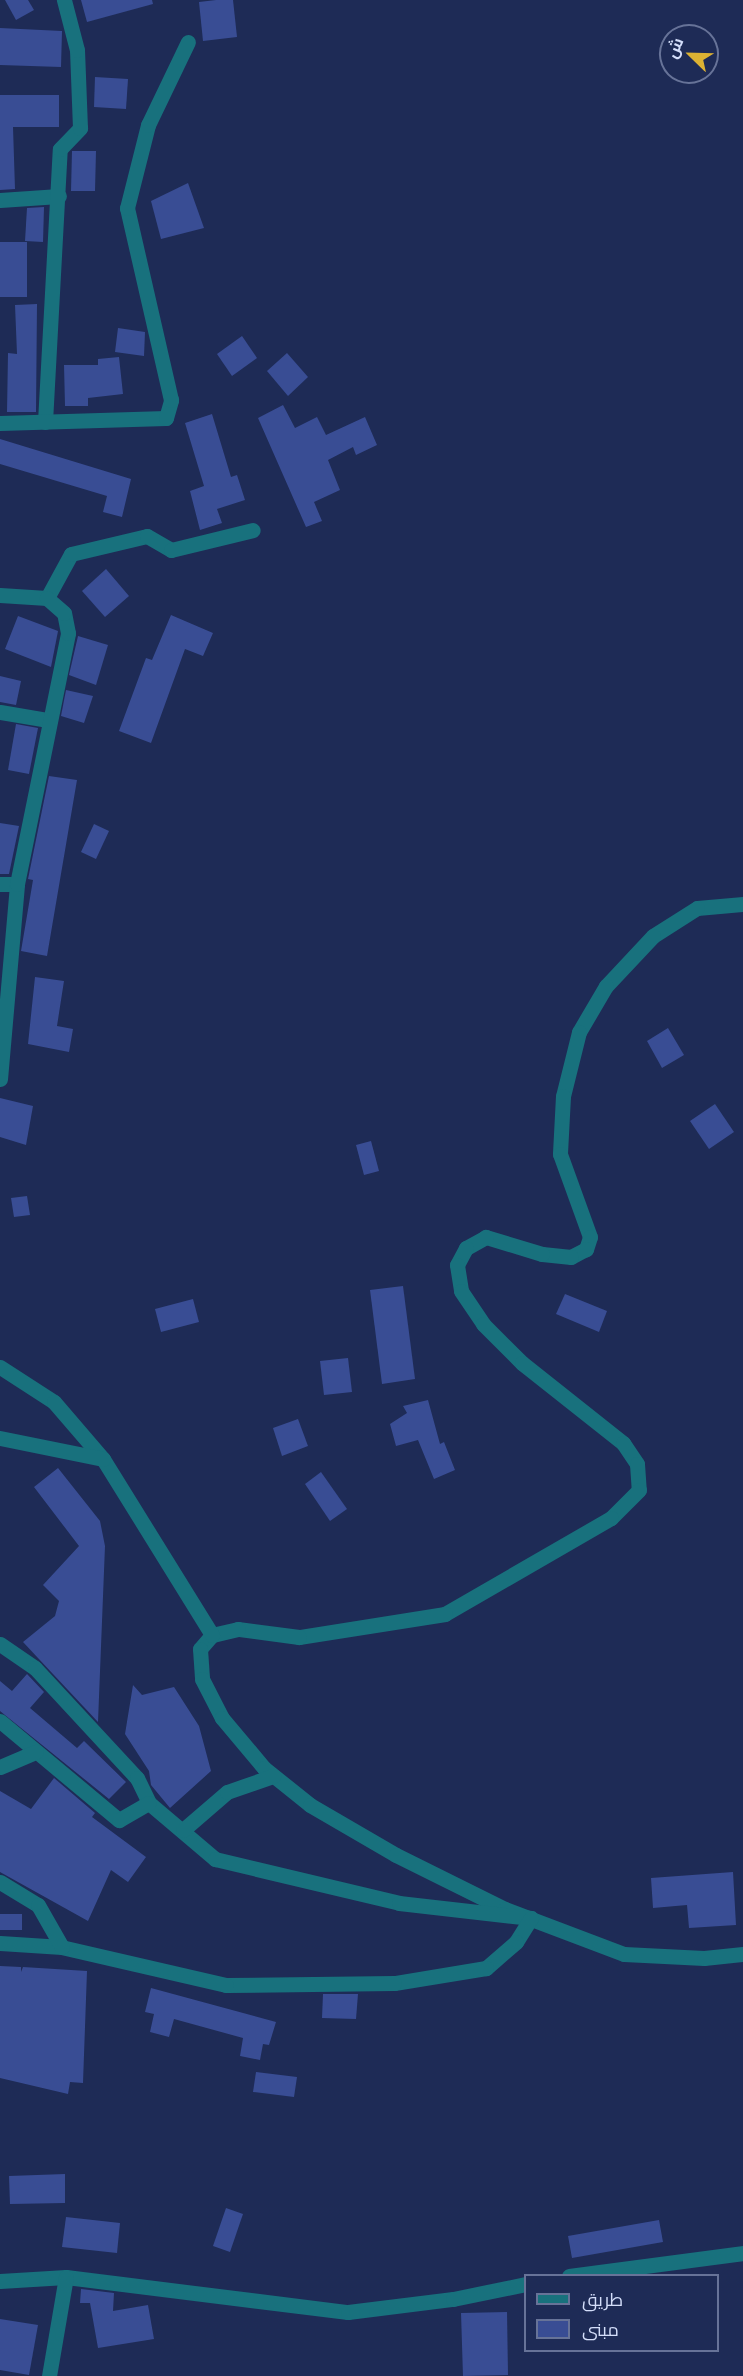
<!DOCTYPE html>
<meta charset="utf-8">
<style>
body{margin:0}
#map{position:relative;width:743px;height:2376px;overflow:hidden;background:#1e2b56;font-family:Georgia,Cairo,serif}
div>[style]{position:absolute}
.building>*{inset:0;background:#394d94}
.minor>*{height:15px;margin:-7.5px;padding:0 7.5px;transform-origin:7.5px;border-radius:7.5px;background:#18717d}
span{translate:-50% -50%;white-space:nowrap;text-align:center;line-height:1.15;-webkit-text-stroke:6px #1e2b56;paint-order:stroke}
.legend{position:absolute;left:524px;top:2274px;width:195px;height:78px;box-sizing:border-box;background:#1e2b56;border:2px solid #677398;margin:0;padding:8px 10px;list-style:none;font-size:18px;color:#d4defa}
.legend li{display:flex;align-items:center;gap:12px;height:30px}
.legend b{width:30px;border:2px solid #677398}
.north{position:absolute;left:659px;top:24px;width:60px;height:60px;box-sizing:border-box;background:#1e2b56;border:2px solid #677398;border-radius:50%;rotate:293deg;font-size:16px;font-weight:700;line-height:24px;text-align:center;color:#d4defa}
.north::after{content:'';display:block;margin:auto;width:21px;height:27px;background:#dcb233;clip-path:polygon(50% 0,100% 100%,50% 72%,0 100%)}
</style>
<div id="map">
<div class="building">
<div style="clip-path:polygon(5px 0,28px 0,34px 10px,16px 20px)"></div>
<div style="clip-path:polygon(81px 0,152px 0,153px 4px,87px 22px)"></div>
<div style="clip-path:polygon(216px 0,233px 0,237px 37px,203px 41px,199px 2px)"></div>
<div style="clip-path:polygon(0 28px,62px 31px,61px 67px,0 65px)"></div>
<div style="clip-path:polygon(95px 77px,128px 79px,126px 109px,94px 107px)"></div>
<div style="clip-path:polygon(0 95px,59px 95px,59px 127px,13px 127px,15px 189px,0 190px)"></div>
<div style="clip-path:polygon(72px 151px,96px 151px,95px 191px,71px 191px)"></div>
<div style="clip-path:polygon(188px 183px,204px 228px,161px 239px,151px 201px)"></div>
<div style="clip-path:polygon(44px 207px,43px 242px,25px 241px,27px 208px)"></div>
<div style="clip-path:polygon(0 242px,27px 242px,27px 297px,0 297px)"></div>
<div style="clip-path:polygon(37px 304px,36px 412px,7px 412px,8px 353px,17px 354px,15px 305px)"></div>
<div style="clip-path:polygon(118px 328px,145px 332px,144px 356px,115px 352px)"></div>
<div style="clip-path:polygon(242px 336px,257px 358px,232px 376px,217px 354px)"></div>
<div style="clip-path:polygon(287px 353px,308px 377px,288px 396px,267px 371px)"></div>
<div style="clip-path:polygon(119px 357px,123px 394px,88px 398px,88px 406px,65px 406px,64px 365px,98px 365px,98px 359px)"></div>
<div style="clip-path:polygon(283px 405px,295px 428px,317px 417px,326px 435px,365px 417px,377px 445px,356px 455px,353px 447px,328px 460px,340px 490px,314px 502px,322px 521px,306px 527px,258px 418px)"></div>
<div style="clip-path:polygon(212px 414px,231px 477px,237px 475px,245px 500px,217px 509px,222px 523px,200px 530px,190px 491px,204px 486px,185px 423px)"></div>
<div style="clip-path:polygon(0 439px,131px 479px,122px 517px,103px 512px,107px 496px,0 464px)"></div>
<div style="clip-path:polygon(106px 569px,129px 596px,105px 617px,82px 591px)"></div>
<div style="clip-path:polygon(171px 615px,213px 633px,203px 656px,185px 649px,151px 743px,119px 731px,146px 658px,152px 660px)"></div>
<div style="clip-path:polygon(18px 616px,58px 631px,51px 667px,5px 649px)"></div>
<div style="clip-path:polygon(78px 636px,108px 645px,96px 685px,69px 675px)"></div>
<div style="clip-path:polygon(0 676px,21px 681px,16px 705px,0 702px)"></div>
<div style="clip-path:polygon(66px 690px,93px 696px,84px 723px,61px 716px)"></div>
<div style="clip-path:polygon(16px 724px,38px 728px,29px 774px,8px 770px)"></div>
<div style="clip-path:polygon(49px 776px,77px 780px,47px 956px,21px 951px,33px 880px,28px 879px)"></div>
<div style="clip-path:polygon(0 823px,19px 826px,9px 874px,0 874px)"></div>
<div style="clip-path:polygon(94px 824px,109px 831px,96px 859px,81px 852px)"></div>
<div style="clip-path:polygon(35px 977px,64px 981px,57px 1026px,73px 1029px,69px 1052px,28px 1044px)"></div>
<div style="clip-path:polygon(668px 1028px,684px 1055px,662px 1068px,647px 1041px)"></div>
<div style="clip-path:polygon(0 1098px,33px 1106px,26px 1145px,0 1137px)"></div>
<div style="clip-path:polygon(715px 1104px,734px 1132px,709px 1149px,690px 1121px)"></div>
<div style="clip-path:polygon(371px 1141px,379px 1171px,364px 1175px,356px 1145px)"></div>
<div style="clip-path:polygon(27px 1196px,30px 1215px,14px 1217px,11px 1198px)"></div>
<div style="clip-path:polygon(403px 1286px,415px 1379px,382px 1384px,370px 1290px)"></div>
<div style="clip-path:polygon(565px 1294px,607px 1311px,599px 1332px,556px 1314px)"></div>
<div style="clip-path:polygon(193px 1299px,199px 1322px,161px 1332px,155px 1309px)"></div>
<div style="clip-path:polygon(348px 1358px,352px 1392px,324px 1395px,320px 1361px)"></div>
<div style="clip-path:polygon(428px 1400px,440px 1444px,444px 1442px,455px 1470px,434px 1479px,418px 1440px,396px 1446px,390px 1424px,407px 1413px,403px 1406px)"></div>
<div style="clip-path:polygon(298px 1419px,308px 1446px,282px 1456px,273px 1428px)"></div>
<div style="clip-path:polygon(58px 1468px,100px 1521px,105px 1546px,98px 1722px,23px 1642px,55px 1616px,59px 1601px,43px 1585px,79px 1546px,34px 1487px)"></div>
<div style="clip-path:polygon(321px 1472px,347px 1509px,330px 1521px,305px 1484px)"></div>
<div style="clip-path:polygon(27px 1674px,44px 1692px,30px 1708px,77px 1748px,84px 1741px,126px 1782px,109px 1799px,0 1711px,0 1681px,12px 1691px)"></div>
<div style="clip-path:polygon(133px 1685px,142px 1695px,174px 1687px,199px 1726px,211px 1771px,170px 1808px,151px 1785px,149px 1771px,125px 1734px)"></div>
<div style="clip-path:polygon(54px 1778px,95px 1813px,92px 1817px,146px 1857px,128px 1882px,111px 1870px,88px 1921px,0 1872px,0 1791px,31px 1809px)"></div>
<div style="clip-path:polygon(733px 1872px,736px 1925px,689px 1928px,687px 1905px,653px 1908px,651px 1878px)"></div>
<div style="clip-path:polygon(0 1914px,22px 1914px,22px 1930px,0 1930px)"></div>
<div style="clip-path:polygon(0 1966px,21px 1967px,21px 1972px,23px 1967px,87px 1971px,83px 2083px,70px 2082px,68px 2094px,0 2078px)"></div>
<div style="clip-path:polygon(151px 1988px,276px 2022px,269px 2045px,263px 2044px,260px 2060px,240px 2056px,243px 2038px,174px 2019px,169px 2037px,150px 2032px,154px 2014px,145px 2012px)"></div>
<div style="clip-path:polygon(323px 1994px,358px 1994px,356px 2019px,322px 2018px)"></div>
<div style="clip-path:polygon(256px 2072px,297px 2077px,294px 2097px,253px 2092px)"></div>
<div style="clip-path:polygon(65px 2174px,65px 2203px,10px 2204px,9px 2176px)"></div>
<div style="clip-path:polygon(226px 2208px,243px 2214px,230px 2252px,213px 2246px)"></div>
<div style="clip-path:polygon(66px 2217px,120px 2223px,117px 2253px,62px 2247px)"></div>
<div style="clip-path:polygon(659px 2220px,663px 2242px,572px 2258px,568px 2236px)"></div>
<div style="clip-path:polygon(81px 2289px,114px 2293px,113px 2311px,148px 2305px,154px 2339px,98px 2348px,90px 2303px,80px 2303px)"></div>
<div style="clip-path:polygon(507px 2312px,508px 2375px,463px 2376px,461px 2313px)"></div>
<div style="clip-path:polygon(0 2319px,38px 2325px,29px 2375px,0 2370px)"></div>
</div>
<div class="minor">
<div style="left:0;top:200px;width:59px;rotate:-3.9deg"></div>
<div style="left:45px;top:422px;width:273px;rotate:-86.9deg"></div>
<div style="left:60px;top:149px;width:29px;rotate:-46deg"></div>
<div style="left:80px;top:128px;width:78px;rotate:-92.2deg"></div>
<div style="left:77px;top:50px;width:52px;rotate:-104.6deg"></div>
<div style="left:0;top:423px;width:166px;rotate:-1.7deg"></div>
<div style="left:166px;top:418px;width:19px;rotate:-74deg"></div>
<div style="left:171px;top:400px;width:197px;rotate:-102.9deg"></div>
<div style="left:127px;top:208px;width:86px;rotate:-75.8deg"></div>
<div style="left:148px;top:125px;width:92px;rotate:-64.3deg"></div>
<div style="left:0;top:595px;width:47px;rotate:3.7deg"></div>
<div style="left:47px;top:598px;width:50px;rotate:-61.4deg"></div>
<div style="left:71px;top:554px;width:78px;rotate:-13.3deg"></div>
<div style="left:147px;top:536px;width:28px;rotate:30deg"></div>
<div style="left:171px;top:550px;width:84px;rotate:-13.7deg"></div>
<div style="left:0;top:712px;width:49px;rotate:9.5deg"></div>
<div style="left:0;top:884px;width:17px"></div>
<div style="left:743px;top:904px;width:46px;rotate:175deg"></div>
<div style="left:697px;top:908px;width:52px;rotate:147.5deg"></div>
<div style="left:653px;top:936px;width:69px;rotate:133.2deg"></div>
<div style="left:606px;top:986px;width:53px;rotate:120.4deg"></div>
<div style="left:579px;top:1032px;width:66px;rotate:104deg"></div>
<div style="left:563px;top:1096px;width:58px;rotate:93deg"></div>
<div style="left:560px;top:1154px;width:88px;rotate:70.1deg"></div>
<div style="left:590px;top:1237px;width:13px;rotate:108deg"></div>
<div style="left:586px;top:1249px;width:17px;rotate:152deg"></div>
<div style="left:571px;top:1257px;width:29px;rotate:-174deg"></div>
<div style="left:542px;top:1254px;width:59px;rotate:-163.1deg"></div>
<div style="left:486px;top:1237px;width:23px;rotate:151deg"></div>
<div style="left:466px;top:1248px;width:19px;rotate:118deg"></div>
<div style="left:457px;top:1265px;width:26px;rotate:81deg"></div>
<div style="left:461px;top:1291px;width:40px;rotate:56deg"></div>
<div style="left:483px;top:1324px;width:55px;rotate:45deg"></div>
<div style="left:522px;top:1363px;width:129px;rotate:38.4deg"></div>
<div style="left:623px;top:1443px;width:25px;rotate:56deg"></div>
<div style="left:637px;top:1464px;width:26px;rotate:86deg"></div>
<div style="left:639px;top:1490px;width:40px;rotate:135deg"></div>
<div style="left:611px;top:1518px;width:192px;rotate:150deg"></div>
<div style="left:445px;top:1614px;width:148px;rotate:171deg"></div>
<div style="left:299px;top:1637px;width:62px;rotate:-172.5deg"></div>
<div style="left:238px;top:1629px;width:27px;rotate:167deg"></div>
<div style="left:212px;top:1635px;width:18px;rotate:131deg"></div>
<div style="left:200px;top:1649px;width:30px;rotate:86deg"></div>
<div style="left:202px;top:1679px;width:44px;rotate:62.9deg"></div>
<div style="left:222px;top:1718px;width:65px;rotate:50deg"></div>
<div style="left:264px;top:1768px;width:59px;rotate:38.8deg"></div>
<div style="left:310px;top:1805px;width:99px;rotate:30.2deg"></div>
<div style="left:396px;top:1855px;width:122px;rotate:26.4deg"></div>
<div style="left:505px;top:1909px;width:127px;rotate:20.7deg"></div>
<div style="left:624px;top:1954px;width:80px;rotate:2.9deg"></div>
<div style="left:704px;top:1958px;width:39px;rotate:-6deg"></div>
<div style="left:0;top:1079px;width:196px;rotate:-85deg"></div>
<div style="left:17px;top:884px;width:256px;rotate:-78.5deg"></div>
<div style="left:68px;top:633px;width:20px;rotate:-101deg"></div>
<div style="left:64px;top:613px;width:23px;rotate:-139deg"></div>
<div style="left:0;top:1367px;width:64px;rotate:32.9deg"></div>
<div style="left:54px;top:1402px;width:75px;rotate:49.3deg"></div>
<div style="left:103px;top:1459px;width:207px;rotate:58.2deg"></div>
<div style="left:0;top:1438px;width:105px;rotate:11.5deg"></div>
<div style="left:0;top:1644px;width:42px;rotate:34.4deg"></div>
<div style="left:35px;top:1668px;width:150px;rotate:47.2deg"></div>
<div style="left:137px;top:1778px;width:28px;rotate:64deg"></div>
<div style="left:149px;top:1803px;width:87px;rotate:40.3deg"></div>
<div style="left:215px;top:1859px;width:189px;rotate:13.4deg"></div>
<div style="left:399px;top:1903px;width:133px;rotate:6.5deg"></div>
<div style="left:531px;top:1918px;width:28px;rotate:122deg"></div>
<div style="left:516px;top:1942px;width:40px;rotate:139deg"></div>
<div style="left:486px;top:1968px;width:93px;rotate:170.7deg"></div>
<div style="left:394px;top:1983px;width:168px;rotate:179.3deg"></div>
<div style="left:226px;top:1985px;width:168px;rotate:-167deg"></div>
<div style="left:62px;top:1947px;width:62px;rotate:-176.3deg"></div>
<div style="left:0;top:1721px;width:155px;rotate:39.8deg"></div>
<div style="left:119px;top:1820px;width:34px;rotate:-30deg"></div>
<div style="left:0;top:1767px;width:39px;rotate:-23deg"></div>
<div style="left:183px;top:1830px;width:58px;rotate:-40.8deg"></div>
<div style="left:227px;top:1792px;width:49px;rotate:-19.2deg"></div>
<div style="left:0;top:1882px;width:44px;rotate:31.2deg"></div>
<div style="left:38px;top:1905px;width:48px;rotate:60.3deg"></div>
<div style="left:569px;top:2276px;width:176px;rotate:-7.5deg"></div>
<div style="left:0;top:2281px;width:66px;rotate:-3.5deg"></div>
<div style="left:66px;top:2277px;width:284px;rotate:7.1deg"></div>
<div style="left:348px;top:2312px;width:106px;rotate:-7.1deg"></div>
<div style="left:453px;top:2299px;width:75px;rotate:-11.6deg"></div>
<div style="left:49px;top:2376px;width:100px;rotate:-80.3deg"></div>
</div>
<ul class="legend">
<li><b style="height:8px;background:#18717d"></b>طريق</li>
<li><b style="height:16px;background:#394d94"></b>مبنى</li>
</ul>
<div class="north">ش</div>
</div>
